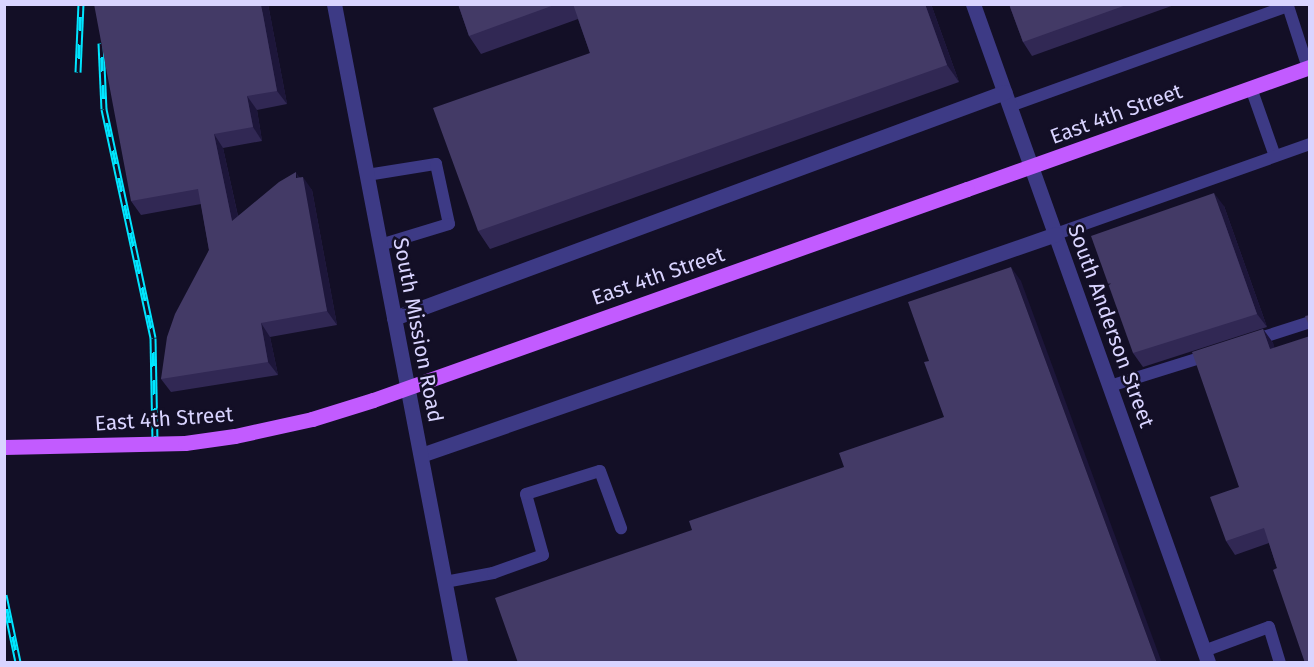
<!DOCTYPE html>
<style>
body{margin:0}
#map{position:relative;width:1314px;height:667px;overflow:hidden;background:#130f26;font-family:"Fira Sans",sans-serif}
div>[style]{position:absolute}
.service>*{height:12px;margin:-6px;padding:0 6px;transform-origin:6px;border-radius:6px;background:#3d3a85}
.minor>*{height:15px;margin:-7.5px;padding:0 7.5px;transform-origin:7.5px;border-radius:7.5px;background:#3d3a85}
.tertiary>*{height:15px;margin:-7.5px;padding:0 7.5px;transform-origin:7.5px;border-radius:7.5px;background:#3d3a85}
.primary>*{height:15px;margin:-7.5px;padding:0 7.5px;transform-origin:7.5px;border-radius:7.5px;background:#c25bff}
.rail>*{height:7px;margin-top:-3.5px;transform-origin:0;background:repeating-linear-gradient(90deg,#130f26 0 14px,#00e5ff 0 28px);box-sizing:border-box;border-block:2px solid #00e5ff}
.primary-bridge>*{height:15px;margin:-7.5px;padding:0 7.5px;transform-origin:7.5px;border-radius:7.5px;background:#c25bff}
.wall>*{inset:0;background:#312854}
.shaded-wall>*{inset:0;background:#1d163a}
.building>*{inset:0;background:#433a66}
span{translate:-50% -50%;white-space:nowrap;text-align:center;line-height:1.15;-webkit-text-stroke:5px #130f26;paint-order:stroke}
.street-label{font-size:21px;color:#d9d4ff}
.frame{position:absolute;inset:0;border:6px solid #d9d4ff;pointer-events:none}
</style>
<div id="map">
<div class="service">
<div style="left:1251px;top:88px;width:72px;rotate:70.6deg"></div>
<div style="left:1010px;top:106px;width:295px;rotate:-19.8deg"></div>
<div style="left:1288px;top:6px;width:65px;rotate:72.1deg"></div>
<div style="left:367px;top:175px;width:70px;rotate:-9.1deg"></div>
<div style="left:436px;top:164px;width:61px;rotate:77.8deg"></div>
<div style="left:449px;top:224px;width:72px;rotate:163.1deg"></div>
<div style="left:1056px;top:234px;width:269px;rotate:-19.5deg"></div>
<div style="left:1254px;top:340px;width:59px;rotate:-17.8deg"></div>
<div style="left:1110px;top:386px;width:104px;rotate:-17.4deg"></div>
<div style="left:445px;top:582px;width:49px;rotate:-10.6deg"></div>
<div style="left:493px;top:573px;width:53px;rotate:-19.8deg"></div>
<div style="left:543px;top:555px;width:63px;rotate:-105.6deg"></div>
<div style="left:526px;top:494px;width:77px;rotate:-17.3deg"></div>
<div style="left:600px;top:471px;width:61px;rotate:69.8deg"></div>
<div style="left:1204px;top:651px;width:69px;rotate:-20.3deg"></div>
<div style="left:1269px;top:627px;width:37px;rotate:73deg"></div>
</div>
<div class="minor">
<div style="left:973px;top:4px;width:699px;rotate:70.35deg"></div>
<div style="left:394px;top:318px;width:651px;rotate:-20.3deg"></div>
<div style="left:421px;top:455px;width:672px;rotate:-19.19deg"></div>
</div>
<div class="tertiary">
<div style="left:334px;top:4px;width:670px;rotate:79.16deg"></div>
</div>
<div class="primary">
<div style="left:967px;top:189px;width:364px;rotate:-19.6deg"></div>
</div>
<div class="rail">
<div style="left:101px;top:43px;width:66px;rotate:87.4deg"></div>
<div style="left:104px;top:109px;width:234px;rotate:77.9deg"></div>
<div style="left:153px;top:338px;width:106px;rotate:88.9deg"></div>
<div style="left:78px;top:72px;width:68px;rotate:-87.5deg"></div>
<div style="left:4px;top:595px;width:68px;rotate:78.2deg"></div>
</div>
<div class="primary-bridge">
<div style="left:4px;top:447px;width:181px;rotate:-1.3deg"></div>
<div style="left:185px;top:443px;width:50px;rotate:-8deg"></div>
<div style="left:235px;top:436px;width:79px;rotate:-12.4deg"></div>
<div style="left:312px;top:419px;width:64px;rotate:-17.3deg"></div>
<div style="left:373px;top:400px;width:630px;rotate:-19.56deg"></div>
</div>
<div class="wall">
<div style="clip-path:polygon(268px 4px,287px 104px,257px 110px,262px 141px,223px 148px,238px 216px,299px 177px,312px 190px,337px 325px,270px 337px,278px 375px,171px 392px,161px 379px,209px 250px,201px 204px,141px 215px,131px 201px)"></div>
<div style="clip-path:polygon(458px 4px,931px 4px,959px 82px,490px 249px,478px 231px,590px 53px,578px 19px,481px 54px,469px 36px)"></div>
<div style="clip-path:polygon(1009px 4px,1177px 4px,1032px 56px,1023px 42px)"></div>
<div style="clip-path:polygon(1224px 206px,1267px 327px,1143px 367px,1133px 353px)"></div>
<div style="clip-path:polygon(1263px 329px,1273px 343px,1274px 348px,1277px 568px,1269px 543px,1235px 555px,1226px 541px,1239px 487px)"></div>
</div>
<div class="shaded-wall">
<div style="clip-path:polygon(261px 4px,268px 4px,287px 104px,277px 91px)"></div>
<div style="clip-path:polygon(925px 4px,931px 4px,959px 82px,947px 65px)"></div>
<div style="clip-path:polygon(247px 96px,257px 110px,262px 141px,253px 127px)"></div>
<div style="clip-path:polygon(214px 134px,223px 148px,242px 235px,232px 221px)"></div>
<div style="clip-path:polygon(296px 172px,304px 185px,303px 177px,312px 190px,337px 325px,327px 311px)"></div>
<div style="clip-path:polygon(1214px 193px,1224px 206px,1267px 327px,1257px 314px)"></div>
<div style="clip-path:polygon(1011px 267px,1021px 281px,1162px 663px,1157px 663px)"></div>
<div style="clip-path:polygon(261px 323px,270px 337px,278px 375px,268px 362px)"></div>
<div style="clip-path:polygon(1263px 329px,1273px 343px,1280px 363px,1270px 349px)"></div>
</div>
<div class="building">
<div style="clip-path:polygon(94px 4px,261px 4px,277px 91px,247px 96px,253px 127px,214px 134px,232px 221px,279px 182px,296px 172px,296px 178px,303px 177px,327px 311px,261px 323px,268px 362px,161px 379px,167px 337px,175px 314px,209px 250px,198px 189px,131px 201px)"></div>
<div style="clip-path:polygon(458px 4px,557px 4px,469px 36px)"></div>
<div style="clip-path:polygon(573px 4px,925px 4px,947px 65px,478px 231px,433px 108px,590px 53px)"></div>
<div style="clip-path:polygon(1009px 4px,1129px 4px,1023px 42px)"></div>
<div style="clip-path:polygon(1214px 193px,1257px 314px,1133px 353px,1091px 236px)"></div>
<div style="clip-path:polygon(1011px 267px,1157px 663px,518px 663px,495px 598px,692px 530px,689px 521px,844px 467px,839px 453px,944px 417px,924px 362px,929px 361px,908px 302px)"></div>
<div style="clip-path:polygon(1310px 315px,1310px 328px,1305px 316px)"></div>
<div style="clip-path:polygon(1263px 329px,1270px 349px,1310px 336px,1310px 663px,1305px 663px,1273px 570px,1277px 568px,1264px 528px,1226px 541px,1210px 497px,1239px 487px,1192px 352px)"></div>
</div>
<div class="street-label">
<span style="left:1116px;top:114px;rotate:-20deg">East 4th Street</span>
<span style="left:658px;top:276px;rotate:-19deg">East 4th Street</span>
<span style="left:1111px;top:326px;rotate:70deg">South Anderson Street</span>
<span style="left:418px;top:330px;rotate:79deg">South Mission Road</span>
<span style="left:164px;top:419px;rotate:-4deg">East 4th Street</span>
</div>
<div class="frame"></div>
</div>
